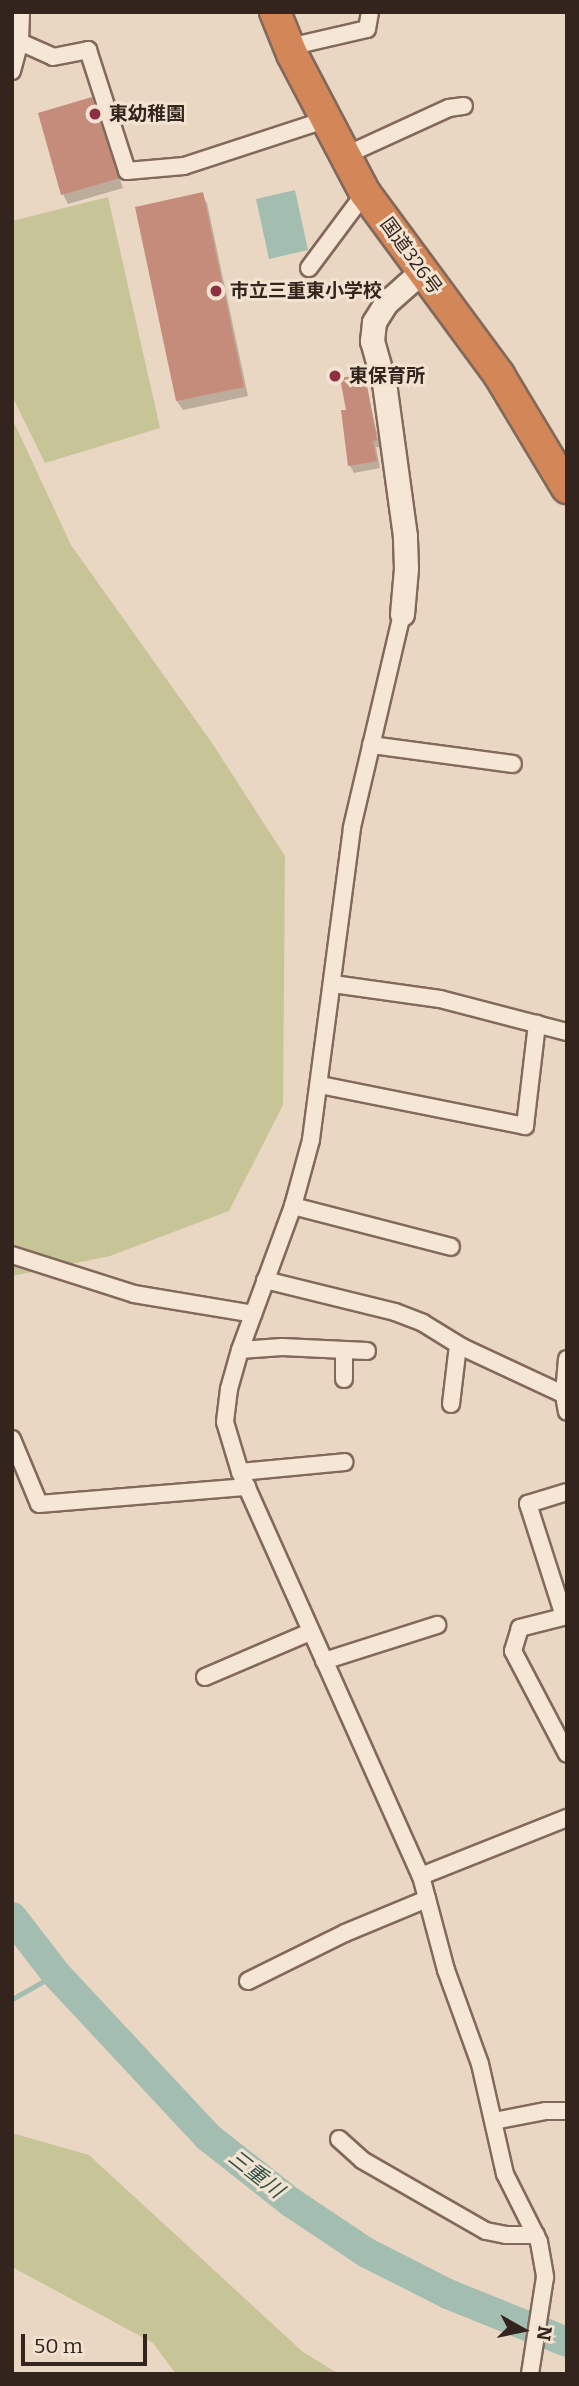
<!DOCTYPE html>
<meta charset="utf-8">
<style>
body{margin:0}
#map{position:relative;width:579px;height:2386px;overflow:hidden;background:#ead7c3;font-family:Bitter,"Noto Sans JP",serif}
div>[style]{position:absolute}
.green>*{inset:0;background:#c7c498}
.water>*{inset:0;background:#a4bdb1}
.shadow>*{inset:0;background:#0003}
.stream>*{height:5px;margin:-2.5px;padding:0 2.5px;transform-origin:2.5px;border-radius:2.5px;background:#a4bdb1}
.river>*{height:30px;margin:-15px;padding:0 15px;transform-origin:15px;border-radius:15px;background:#a4bdb1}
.building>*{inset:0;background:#c58c7b}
.roads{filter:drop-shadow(2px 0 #82695b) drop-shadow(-2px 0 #82695b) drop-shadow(0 2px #82695b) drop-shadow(0 -2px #82695b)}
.street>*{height:16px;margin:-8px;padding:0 8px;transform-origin:8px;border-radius:8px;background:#f6e6d5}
.secondary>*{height:23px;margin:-11.5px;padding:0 11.5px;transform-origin:11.5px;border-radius:11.5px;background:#f6e6d5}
.highway>*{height:30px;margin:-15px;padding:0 15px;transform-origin:15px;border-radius:15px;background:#d38759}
.dots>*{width:19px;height:19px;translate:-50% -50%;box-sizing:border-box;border:4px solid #f2e3d1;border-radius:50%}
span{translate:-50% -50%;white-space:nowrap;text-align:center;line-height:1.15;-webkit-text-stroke:6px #f2e3d1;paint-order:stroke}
.poi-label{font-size:19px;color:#33241e;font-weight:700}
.left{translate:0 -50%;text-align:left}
.street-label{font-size:19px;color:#33241e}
.water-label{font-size:21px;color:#2e5249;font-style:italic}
.frame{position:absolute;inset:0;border:14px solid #33241e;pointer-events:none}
.north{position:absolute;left:488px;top:2295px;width:70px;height:70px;-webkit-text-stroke:5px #f2e3d1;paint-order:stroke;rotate:99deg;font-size:19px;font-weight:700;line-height:28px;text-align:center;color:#33241e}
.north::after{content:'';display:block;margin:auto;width:24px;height:32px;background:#33241e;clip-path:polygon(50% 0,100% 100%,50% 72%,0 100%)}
.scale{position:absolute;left:21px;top:2334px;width:126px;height:32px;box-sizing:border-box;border:4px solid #33241e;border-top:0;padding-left:9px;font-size:21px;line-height:24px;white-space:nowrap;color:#33241e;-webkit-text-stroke:5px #f2e3d1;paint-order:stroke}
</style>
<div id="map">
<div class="green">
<div style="clip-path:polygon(108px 197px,160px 428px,45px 463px,12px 396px,12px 221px)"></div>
<div style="clip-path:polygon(12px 418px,71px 545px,212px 743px,285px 856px,283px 1105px,229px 1211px,110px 1256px,12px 1276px)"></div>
<div style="clip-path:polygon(12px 2133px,89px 2155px,303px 2352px,339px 2374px,176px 2374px,153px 2343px,12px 2267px)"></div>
</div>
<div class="water">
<div style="clip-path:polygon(295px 190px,308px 250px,269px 259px,256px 199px)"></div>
</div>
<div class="shadow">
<div style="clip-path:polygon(91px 99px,123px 188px,68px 204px,63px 194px)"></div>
<div style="clip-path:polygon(202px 194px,207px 203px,248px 396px,183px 410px,177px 401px)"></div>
<div style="clip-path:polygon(364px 376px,380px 447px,376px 447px,380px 468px,354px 473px,350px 466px,343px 412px,348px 411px)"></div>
</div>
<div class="stream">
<div style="left:12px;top:1999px;width:51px;rotate:-29.6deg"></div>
</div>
<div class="river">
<div style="left:12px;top:1917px;width:72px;rotate:52.3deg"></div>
<div style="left:56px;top:1974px;width:223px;rotate:47deg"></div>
<div style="left:208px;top:2137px;width:107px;rotate:38.2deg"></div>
<div style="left:292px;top:2203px;width:90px;rotate:33.7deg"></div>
<div style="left:367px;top:2253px;width:91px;rotate:26.8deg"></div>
<div style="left:448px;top:2294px;width:128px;rotate:22deg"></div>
</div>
<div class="building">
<div style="clip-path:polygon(92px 97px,120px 178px,61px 195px,38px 113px)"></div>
<div style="clip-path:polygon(203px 192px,244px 387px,176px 401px,135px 207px)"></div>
<div style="clip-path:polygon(365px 374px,377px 440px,373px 441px,377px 461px,348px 466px,341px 410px,346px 410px,340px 378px)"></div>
</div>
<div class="roads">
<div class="street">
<div style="left:20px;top:42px;width:36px;rotate:24deg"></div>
<div style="left:53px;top:57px;width:36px;rotate:-11deg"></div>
<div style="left:88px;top:50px;width:127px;rotate:72.1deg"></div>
<div style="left:127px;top:171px;width:57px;rotate:-5deg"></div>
<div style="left:184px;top:166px;width:148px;rotate:-18.1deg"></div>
<div style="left:289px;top:47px;width:80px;rotate:-13deg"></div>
<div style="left:367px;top:29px;width:17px;rotate:-80deg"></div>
<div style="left:12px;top:71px;width:30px;rotate:-75deg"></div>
<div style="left:20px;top:42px;width:30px;rotate:-88deg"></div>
<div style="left:344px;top:156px;width:115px;rotate:-24.6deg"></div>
<div style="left:449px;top:108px;width:15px;rotate:-8deg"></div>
<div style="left:309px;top:268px;width:94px;rotate:-53.3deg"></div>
<div style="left:402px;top:614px;width:220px;rotate:103.2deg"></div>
<div style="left:352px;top:828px;width:315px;rotate:97.5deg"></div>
<div style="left:311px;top:1140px;width:68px;rotate:105.3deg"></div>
<div style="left:293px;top:1206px;width:153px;rotate:110.2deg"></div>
<div style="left:240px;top:1350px;width:41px;rotate:105.8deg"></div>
<div style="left:229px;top:1389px;width:33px;rotate:97deg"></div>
<div style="left:225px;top:1422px;width:52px;rotate:73.3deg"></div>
<div style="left:240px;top:1472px;width:443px;rotate:65.9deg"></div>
<div style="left:421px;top:1876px;width:97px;rotate:75.1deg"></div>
<div style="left:446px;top:1970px;width:100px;rotate:70.1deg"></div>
<div style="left:480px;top:2064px;width:113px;rotate:77.2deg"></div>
<div style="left:505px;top:2174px;width:76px;rotate:63.4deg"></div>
<div style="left:539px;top:2242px;width:36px;rotate:80deg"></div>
<div style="left:545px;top:2277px;width:98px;rotate:98.8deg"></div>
<div style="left:371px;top:745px;width:143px;rotate:7.6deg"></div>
<div style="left:333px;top:984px;width:108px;rotate:8deg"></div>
<div style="left:440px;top:999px;width:131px;rotate:14.6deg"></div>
<div style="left:320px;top:1085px;width:209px;rotate:11.3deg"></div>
<div style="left:525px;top:1126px;width:103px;rotate:-83.3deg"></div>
<div style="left:293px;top:1206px;width:163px;rotate:14.5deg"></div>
<div style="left:12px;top:1255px;width:128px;rotate:17.7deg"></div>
<div style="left:134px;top:1294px;width:121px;rotate:9.5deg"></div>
<div style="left:265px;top:1280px;width:134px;rotate:13.8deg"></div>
<div style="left:395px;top:1312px;width:30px;rotate:21deg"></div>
<div style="left:423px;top:1323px;width:46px;rotate:31.6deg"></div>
<div style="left:462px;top:1347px;width:116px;rotate:25deg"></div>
<div style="left:240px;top:1350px;width:42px;rotate:-4.1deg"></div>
<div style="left:282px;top:1347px;width:85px;rotate:2.7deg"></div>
<div style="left:567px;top:1359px;width:36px;rotate:95deg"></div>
<div style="left:564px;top:1395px;width:17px;rotate:80deg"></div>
<div style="left:344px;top:1379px;width:29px;rotate:-90deg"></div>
<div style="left:451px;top:1404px;width:59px;rotate:-83.2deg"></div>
<div style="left:12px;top:1439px;width:70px;rotate:67.4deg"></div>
<div style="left:39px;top:1504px;width:209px;rotate:-4.7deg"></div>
<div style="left:240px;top:1472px;width:105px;rotate:-5.4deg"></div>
<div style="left:564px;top:1616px;width:118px;rotate:-107.8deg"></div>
<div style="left:528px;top:1504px;width:41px;rotate:-17.1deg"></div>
<div style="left:567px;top:1616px;width:49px;rotate:165.7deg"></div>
<div style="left:520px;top:1628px;width:24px;rotate:107deg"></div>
<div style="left:513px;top:1651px;width:116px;rotate:62.3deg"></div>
<div style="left:324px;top:1661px;width:119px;rotate:-17.7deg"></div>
<div style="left:205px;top:1677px;width:114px;rotate:-23.2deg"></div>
<div style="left:421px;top:1876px;width:157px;rotate:-21.7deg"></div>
<div style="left:248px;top:1981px;width:108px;rotate:-26.3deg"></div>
<div style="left:345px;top:1933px;width:89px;rotate:-22.5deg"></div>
<div style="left:494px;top:2121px;width:53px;rotate:-10.9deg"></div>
<div style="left:546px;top:2111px;width:21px"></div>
<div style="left:339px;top:2139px;width:31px;rotate:42deg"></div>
<div style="left:362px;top:2160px;width:143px;rotate:29.8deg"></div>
<div style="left:486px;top:2231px;width:20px;rotate:11deg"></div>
<div style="left:506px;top:2235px;width:30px"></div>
</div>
<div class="secondary">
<div style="left:402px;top:614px;width:46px;rotate:-85deg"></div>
<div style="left:406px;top:568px;width:32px;rotate:-92deg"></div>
<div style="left:405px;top:536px;width:154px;rotate:-97.8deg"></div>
<div style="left:384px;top:383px;width:44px;rotate:-105.9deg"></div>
<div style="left:372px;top:341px;width:19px;rotate:-84deg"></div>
<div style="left:374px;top:322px;width:22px;rotate:-58deg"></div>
<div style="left:386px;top:303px;width:48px;rotate:-41.6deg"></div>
</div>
<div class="highway">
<div style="left:275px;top:12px;width:45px;rotate:68deg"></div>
<div style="left:292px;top:54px;width:157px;rotate:62.3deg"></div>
<div style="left:365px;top:193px;width:226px;rotate:53.6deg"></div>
<div style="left:499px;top:375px;width:132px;rotate:59deg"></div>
</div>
</div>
<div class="dots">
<div style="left:95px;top:114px;background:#8c3042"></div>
<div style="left:216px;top:291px;background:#8c3042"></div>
<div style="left:335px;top:376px;background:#8c3042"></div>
</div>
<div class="poi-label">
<span class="left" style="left:109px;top:114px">東幼稚園</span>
<span class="left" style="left:230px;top:291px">市立三重東小学校</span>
<span class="left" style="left:349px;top:376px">東保育所</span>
</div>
<div class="street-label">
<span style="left:411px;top:256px;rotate:54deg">国道326号</span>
</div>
<div class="water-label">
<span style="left:256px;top:2174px;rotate:38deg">三重川</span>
</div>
<div class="frame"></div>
<div class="north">N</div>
<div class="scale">50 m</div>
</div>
